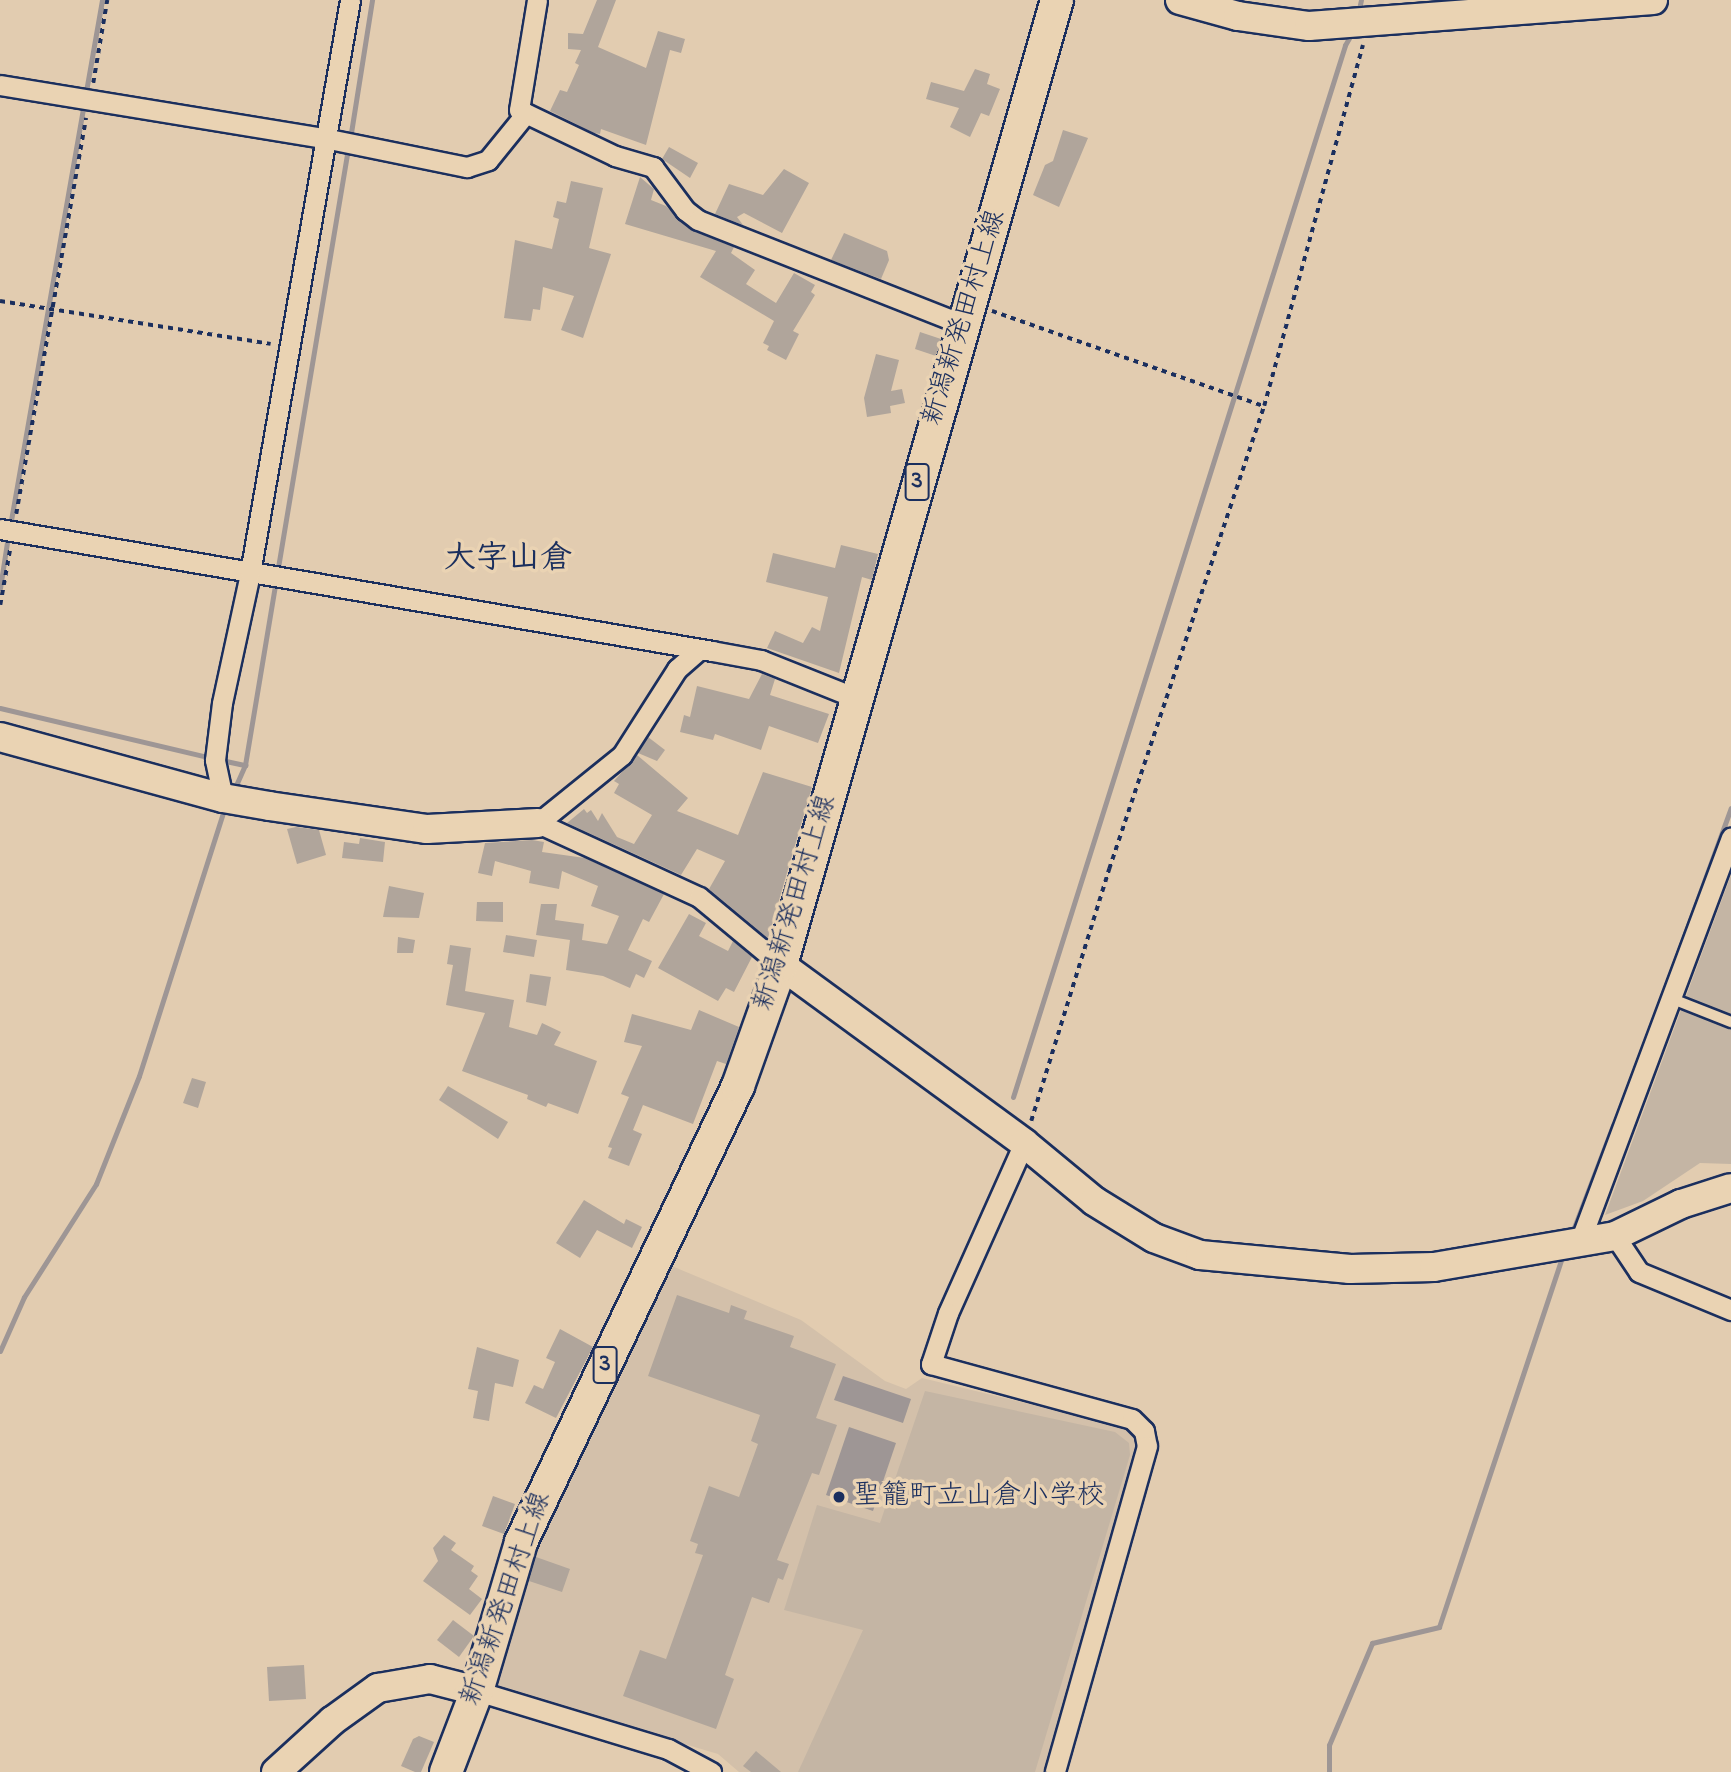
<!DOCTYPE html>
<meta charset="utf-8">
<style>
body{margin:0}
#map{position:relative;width:1731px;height:1772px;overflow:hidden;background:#e2ccb0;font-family:"Indie Flower","Klee One",sans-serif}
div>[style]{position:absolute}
.built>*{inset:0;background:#d3c0aa}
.green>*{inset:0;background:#c4b5a4}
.water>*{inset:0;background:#9e9695}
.stream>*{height:5px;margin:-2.5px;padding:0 2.5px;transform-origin:2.5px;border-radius:2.5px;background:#9e9695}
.building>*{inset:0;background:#b0a59b}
.path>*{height:3.5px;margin-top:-1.75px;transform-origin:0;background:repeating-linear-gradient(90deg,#1b2f5e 0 5px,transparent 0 10px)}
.roads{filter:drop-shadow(2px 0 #1b2f5e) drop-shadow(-2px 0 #1b2f5e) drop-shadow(0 2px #1b2f5e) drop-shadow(0 -2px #1b2f5e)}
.lane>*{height:10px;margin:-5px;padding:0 5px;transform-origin:5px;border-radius:5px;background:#ead3b3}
.street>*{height:19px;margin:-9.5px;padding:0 9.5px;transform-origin:9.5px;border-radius:9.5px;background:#ead3b3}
.secondary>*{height:28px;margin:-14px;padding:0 14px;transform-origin:14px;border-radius:14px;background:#ead3b3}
.primary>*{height:32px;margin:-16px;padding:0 16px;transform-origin:16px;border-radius:16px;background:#ead3b3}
.dots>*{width:19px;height:19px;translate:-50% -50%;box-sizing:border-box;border:4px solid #ead3b3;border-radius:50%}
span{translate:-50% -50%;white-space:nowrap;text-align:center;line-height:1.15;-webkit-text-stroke:7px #ead3b3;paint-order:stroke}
.shield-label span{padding:2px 5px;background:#ead3b3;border:2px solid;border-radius:5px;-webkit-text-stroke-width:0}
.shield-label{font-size:26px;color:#1b2f5e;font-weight:700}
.street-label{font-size:28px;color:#1b2f5e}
.poi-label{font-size:28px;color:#1b2f5e}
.left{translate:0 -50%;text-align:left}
.quarter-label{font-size:32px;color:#1b2f5e;font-weight:700}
</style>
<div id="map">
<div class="built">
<div style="clip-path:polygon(667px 1264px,801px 1320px,885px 1381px,906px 1389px,922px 1378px,1133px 1429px,1141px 1441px,1046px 1772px,739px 1772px,718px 1754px,490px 1686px,530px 1541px)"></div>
</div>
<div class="green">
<div style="clip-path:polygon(1731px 875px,1731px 1164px,1700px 1163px,1643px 1201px,1605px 1215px)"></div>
<div style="clip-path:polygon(925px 1391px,1115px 1432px,1129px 1443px,1130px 1455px,1035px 1772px,798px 1772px,863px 1630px,784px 1610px,817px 1505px,880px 1523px)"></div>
</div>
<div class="water">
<div style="clip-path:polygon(843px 1376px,911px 1399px,903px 1423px,834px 1400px)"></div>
<div style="clip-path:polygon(849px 1427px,896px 1443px,873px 1511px,826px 1495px)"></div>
</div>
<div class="stream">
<div style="left:1358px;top:14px;width:14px;rotate:-78deg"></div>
<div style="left:350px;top:139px;width:141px;rotate:-81deg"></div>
<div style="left:10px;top:526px;width:534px;rotate:-80.08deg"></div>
<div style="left:0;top:588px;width:53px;rotate:-81.3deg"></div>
<div style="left:0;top:708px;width:217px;rotate:13.3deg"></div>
<div style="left:221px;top:760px;width:25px;rotate:12deg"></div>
<div style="left:233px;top:792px;width:30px;rotate:-66deg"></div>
<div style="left:245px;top:765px;width:626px;rotate:-80.52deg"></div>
<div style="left:1646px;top:1041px;width:248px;rotate:-70deg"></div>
<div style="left:1013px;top:1097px;width:1103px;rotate:-72.48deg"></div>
<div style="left:1345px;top:45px;width:14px;rotate:-60deg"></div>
<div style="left:1572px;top:1233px;width:116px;rotate:-69.2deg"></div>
<div style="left:0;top:1351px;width:59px;rotate:-66deg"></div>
<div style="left:24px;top:1297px;width:134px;rotate:-57.5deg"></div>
<div style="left:96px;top:1184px;width:116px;rotate:-68.3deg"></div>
<div style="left:139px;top:1076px;width:282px;rotate:-72.3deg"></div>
<div style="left:1329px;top:1772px;width:27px;rotate:-90deg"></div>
<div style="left:1329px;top:1745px;width:111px;rotate:-67.1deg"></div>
<div style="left:1372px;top:1643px;width:69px;rotate:-13.4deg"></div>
<div style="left:1439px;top:1627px;width:392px;rotate:-71.6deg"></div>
</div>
<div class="building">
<div style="clip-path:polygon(597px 0,616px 0,598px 47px,646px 68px,658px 31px,685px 39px,681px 53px,670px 50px,646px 145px,601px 129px,600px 134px,594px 133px,550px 111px,560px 90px,567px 92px,579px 65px,575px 63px,581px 50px,568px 49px,568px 33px,583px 34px)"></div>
<div style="clip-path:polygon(975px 69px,990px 74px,987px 84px,1000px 89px,989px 116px,981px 113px,970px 137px,950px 127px,959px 108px,926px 99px,931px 82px,964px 91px)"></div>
<div style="clip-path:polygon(1063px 130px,1088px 138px,1059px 207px,1033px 195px,1045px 165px,1053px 161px)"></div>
<div style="clip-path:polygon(669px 147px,698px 163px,690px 178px,662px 159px)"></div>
<div style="clip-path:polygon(784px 169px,809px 183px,782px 233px,744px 213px,737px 217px,743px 225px,715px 214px,729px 184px,763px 195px)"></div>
<div style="clip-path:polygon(640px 177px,654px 189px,651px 200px,666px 206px,691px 230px,734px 247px,731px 253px,755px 270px,746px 284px,776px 303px,794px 273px,815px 285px,811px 292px,815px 295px,793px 331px,799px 334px,786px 360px,767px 350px,769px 346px,763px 343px,774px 321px,700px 277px,716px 251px,625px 224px)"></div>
<div style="clip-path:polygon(571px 181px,603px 188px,589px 248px,611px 254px,583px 338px,561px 330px,574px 296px,543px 287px,540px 310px,533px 309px,531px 321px,504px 318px,515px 240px,552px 249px,559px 219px,553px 217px,557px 201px,566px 203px)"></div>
<div style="clip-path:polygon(844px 233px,887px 251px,889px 260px,881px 279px,831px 260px)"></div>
<div style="clip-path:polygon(920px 332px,941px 339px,936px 356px,915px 349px)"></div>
<div style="clip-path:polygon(876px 354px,899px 360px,891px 391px,902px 389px,905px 403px,890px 406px,891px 413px,867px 417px,864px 398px)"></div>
<div style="clip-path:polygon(841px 545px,878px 554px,872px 580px,862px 577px,839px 673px,767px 648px,775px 631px,803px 643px,812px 627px,820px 631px,828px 597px,766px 582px,773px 553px,835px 568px)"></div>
<div style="clip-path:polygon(762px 674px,775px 679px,770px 695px,829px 714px,818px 743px,769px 726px,761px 750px,715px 734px,713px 740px,680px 732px,684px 715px,690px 717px,697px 686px,749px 699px)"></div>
<div style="clip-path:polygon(648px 737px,665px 750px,657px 761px,638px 753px)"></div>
<div style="clip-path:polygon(637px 755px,688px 798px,677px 811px,738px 835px,763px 772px,812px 787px,768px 938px,709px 889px,725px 861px,697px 849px,681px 875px,567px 823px,584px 809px,587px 813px,591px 810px,598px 821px,602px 813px,617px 837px,634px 844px,652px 815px,614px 793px,619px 784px,614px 781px)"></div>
<div style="clip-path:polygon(296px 827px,319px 830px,326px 855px,297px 864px,287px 829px)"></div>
<div style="clip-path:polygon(360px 838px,385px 842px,383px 862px,342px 858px,344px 842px,359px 844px)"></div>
<div style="clip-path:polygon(532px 840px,544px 842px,542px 852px,585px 858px,664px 894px,649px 922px,643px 919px,628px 950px,652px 961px,644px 978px,636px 974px,630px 988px,603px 976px,566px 970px,570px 940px,536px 935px,541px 904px,557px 904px,555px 920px,584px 924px,582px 940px,607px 944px,619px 916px,591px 906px,598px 886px,562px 871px,559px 889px,529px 883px,531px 871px,495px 861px,492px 876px,478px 873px,485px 843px)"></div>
<div style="clip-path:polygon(389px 886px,424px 893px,419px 918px,383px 917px)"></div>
<div style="clip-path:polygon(477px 902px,503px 902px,503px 922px,476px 921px)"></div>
<div style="clip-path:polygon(689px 914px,706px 923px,699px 936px,728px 951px,733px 941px,752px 957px,734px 992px,726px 988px,718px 1001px,658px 968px)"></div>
<div style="clip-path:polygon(506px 935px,537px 940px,534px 957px,503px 952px)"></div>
<div style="clip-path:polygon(398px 937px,415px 940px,413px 953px,397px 953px)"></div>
<div style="clip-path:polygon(450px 945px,471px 948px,465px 991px,514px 1000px,509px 1027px,537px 1035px,542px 1023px,561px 1032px,554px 1045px,597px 1061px,578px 1114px,548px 1103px,546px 1107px,527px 1099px,528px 1095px,462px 1071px,485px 1013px,446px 1005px,453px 965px,447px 964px)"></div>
<div style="clip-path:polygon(530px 974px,551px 977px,546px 1006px,526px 1002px)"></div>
<div style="clip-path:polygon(699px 1010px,739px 1027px,726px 1064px,717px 1061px,693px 1124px,643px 1105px,633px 1130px,642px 1134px,629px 1166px,608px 1158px,612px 1148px,608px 1147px,629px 1097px,621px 1094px,642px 1046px,624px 1042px,632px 1014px,691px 1030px)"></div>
<div style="clip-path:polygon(192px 1078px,206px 1082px,198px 1108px,183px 1103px)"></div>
<div style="clip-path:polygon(448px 1086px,508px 1122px,498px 1139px,439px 1100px)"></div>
<div style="clip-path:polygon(584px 1200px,624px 1224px,626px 1219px,642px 1227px,632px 1248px,597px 1230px,580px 1258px,556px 1243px)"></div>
<div style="clip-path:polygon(677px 1295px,729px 1313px,731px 1305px,747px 1311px,744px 1319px,794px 1336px,790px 1347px,836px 1364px,816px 1418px,837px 1425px,819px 1475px,812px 1473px,777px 1560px,789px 1564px,783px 1580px,778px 1578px,769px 1603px,752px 1597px,725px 1675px,734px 1679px,716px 1729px,623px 1696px,640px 1650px,666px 1659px,703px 1555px,695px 1553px,698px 1544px,690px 1541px,709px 1486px,739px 1497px,758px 1444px,751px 1441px,760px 1415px,648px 1376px)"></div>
<div style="clip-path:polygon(560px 1329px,593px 1347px,556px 1418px,525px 1403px,534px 1385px,543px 1389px,555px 1362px,546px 1358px)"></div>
<div style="clip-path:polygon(477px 1347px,519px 1360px,513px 1387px,495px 1383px,489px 1421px,473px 1418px,478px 1391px,468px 1389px)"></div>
<div style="clip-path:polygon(493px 1496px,515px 1504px,504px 1534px,482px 1526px)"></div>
<div style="clip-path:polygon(444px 1535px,456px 1543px,451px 1550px,474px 1566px,471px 1571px,478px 1576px,469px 1589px,482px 1599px,470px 1615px,423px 1581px,438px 1561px,433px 1548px)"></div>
<div style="clip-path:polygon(536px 1557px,570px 1569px,562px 1592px,529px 1581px)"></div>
<div style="clip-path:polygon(453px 1620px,474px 1636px,459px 1657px,437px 1640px)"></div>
<div style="clip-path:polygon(304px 1665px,306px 1699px,269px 1701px,267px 1667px)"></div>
<div style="clip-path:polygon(419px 1736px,434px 1742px,421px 1772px,415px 1772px,401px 1766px,413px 1739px)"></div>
<div style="clip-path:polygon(756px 1751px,781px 1772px,751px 1772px,743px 1766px)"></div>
</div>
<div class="path">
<div style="left:93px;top:83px;width:84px;rotate:-80.4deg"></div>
<div style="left:0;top:301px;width:274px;rotate:9deg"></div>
<div style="left:992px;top:311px;width:288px;rotate:19.3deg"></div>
<div style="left:16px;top:514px;width:402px;rotate:-80deg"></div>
<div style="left:0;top:605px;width:57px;rotate:-79.9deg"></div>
<div style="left:1031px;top:1121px;width:264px;rotate:-72.8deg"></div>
<div style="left:1109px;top:869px;width:488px;rotate:-71.5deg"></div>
<div style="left:1264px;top:406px;width:374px;rotate:-74.7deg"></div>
</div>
<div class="roads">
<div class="lane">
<div style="left:1670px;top:998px;width:66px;rotate:21.5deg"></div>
</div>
<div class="street">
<div style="left:537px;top:0;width:111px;rotate:99.3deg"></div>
<div style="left:519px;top:110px;width:106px;rotate:25.6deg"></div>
<div style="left:615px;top:156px;width:40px;rotate:16deg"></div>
<div style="left:653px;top:167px;width:54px;rotate:53.3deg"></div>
<div style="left:685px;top:210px;width:16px;rotate:38deg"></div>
<div style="left:698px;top:220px;width:286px;rotate:21.5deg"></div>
<div style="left:0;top:85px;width:328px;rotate:9.3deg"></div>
<div style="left:324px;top:138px;width:146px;rotate:11.5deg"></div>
<div style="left:467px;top:167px;width:22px;rotate:-18deg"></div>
<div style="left:488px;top:160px;width:60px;rotate:-51deg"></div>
<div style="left:0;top:529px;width:722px;rotate:9.72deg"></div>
<div style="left:712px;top:651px;width:50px;rotate:10.4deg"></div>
<div style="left:761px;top:660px;width:102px;rotate:21.8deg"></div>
<div style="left:223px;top:798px;width:39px;rotate:-102deg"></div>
<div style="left:215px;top:760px;width:57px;rotate:-83deg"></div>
<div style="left:222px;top:703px;width:133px;rotate:-77.8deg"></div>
<div style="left:250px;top:573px;width:582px;rotate:-80.1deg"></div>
<div style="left:538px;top:823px;width:177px;rotate:24.7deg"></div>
<div style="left:699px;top:897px;width:107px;rotate:39.7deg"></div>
<div style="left:538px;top:823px;width:108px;rotate:-39deg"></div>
<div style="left:622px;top:755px;width:102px;rotate:-57.4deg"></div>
<div style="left:677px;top:669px;width:28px;rotate:-41deg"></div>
<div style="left:1024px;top:1143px;width:186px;rotate:114.1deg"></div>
<div style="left:948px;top:1313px;width:54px;rotate:108.4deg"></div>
<div style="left:931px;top:1364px;width:208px;rotate:15.3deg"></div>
<div style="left:1132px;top:1419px;width:17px;rotate:45deg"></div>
<div style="left:1144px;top:1431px;width:15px;rotate:79deg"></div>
<div style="left:1147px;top:1446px;width:339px;rotate:105.8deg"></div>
<div style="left:1615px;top:1236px;width:43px;rotate:56.3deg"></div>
<div style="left:1639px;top:1272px;width:100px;rotate:22.4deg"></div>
<div style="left:1579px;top:1244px;width:434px;rotate:-69.5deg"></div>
<div style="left:477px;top:1691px;width:200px;rotate:16.9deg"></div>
<div style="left:668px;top:1749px;width:49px;rotate:28.1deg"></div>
</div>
<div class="secondary">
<div style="left:1180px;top:0;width:60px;rotate:15.4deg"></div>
<div style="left:1238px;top:16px;width:72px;rotate:8deg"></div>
<div style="left:1309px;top:26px;width:345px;rotate:-4.3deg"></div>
<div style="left:0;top:737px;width:231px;rotate:15.3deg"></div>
<div style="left:223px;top:798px;width:47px;rotate:9.9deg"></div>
<div style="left:269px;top:806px;width:160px;rotate:8.3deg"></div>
<div style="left:427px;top:829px;width:111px;rotate:-3.1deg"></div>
<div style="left:781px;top:965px;width:301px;rotate:36.2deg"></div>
<div style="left:1024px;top:1143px;width:91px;rotate:39.6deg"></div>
<div style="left:1094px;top:1201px;width:70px;rotate:31.7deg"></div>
<div style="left:1154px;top:1238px;width:49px;rotate:20.3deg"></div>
<div style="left:1200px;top:1255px;width:151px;rotate:5.3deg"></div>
<div style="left:1350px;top:1269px;width:84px;rotate:-1.4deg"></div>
<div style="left:1434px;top:1267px;width:184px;rotate:-9.7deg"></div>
<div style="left:1615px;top:1236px;width:73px;rotate:-25.9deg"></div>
<div style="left:1681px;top:1204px;width:52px;rotate:-17.7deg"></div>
<div style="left:276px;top:1772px;width:76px;rotate:-42.3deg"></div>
<div style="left:332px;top:1721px;width:57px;rotate:-35.7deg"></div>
<div style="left:378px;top:1688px;width:53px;rotate:-9.8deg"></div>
<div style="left:430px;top:1679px;width:49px;rotate:14.3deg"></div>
</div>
<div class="primary">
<div style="left:446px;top:1772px;width:87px;rotate:-69.1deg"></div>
<div style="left:477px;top:1691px;width:155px;rotate:-73.5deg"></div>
<div style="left:521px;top:1542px;width:505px;rotate:-64.55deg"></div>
<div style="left:738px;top:1086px;width:128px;rotate:-70.4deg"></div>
<div style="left:781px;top:965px;width:1004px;rotate:-74.04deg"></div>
</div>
</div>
<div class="dots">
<div style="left:839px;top:1497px;background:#1b2f5e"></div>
</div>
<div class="shield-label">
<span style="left:917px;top:482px">3</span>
<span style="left:605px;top:1365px">3</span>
</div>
<div class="street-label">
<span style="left:965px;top:318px;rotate:-73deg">新潟新発田村上線</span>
<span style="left:796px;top:903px;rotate:-73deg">新潟新発田村上線</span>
<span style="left:507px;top:1599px;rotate:-71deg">新潟新発田村上線</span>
</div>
<div class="poi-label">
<span class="left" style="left:853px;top:1497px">聖籠町立山倉小学校</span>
</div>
<div class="quarter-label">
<span style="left:508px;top:560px">大字山倉</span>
</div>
</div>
